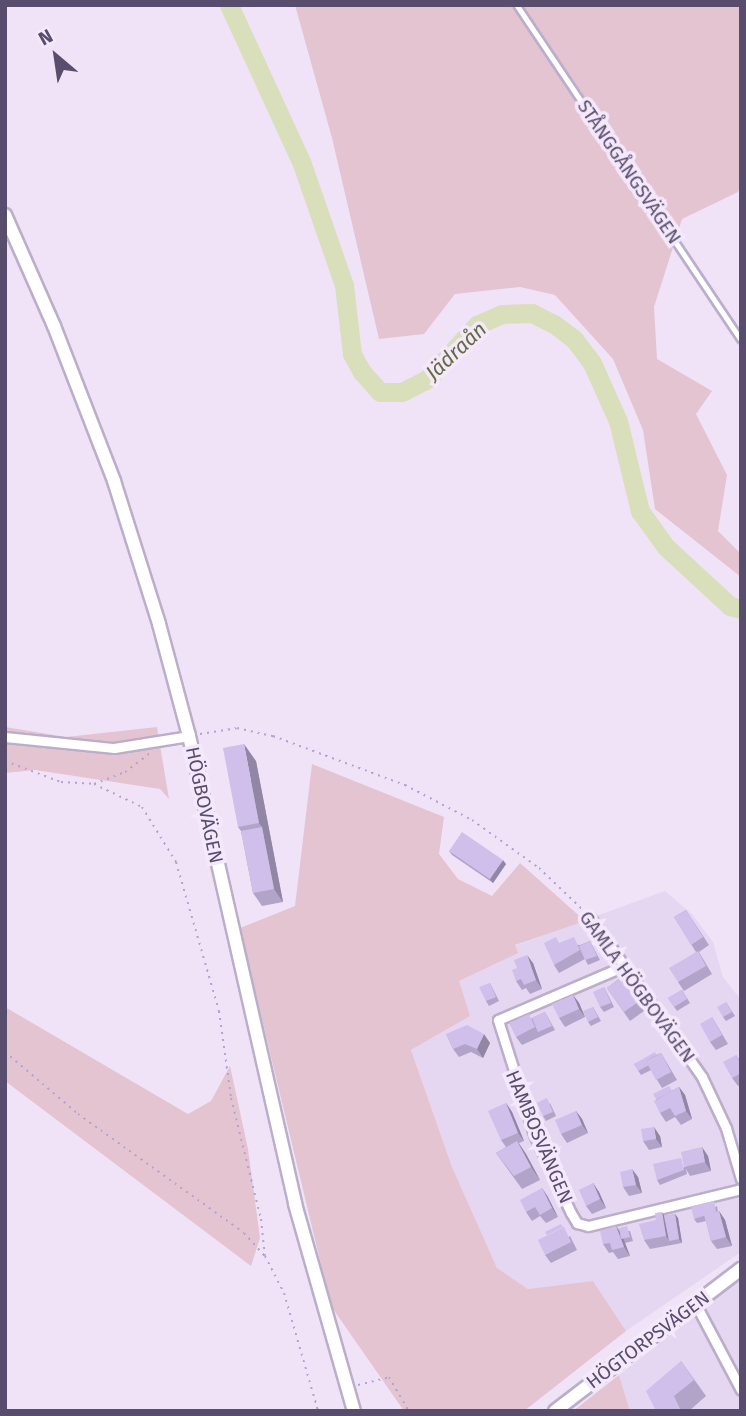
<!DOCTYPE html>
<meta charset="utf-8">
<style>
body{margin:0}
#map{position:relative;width:746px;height:1416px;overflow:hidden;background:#f0e3f8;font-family:"Fira Sans",sans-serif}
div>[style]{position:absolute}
.residential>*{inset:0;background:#e5d6f1}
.green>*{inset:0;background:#e4c4d1}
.river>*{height:19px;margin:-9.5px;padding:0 9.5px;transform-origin:9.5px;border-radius:9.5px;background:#dadfbb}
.path>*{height:2px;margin-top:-1px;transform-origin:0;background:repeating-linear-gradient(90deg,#b3a3ce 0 2px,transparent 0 7px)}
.roads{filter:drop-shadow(2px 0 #bbaeca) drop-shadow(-2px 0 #bbaeca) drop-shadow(0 2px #bbaeca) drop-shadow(0 -2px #bbaeca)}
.lane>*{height:4.5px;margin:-2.25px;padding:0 2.25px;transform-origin:2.25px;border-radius:2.25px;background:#fff}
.street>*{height:9px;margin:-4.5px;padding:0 4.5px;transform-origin:4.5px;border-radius:4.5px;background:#fff}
.secondary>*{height:12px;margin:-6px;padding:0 6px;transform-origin:6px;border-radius:6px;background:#fff}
.wall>*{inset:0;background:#b2a4c9}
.shaded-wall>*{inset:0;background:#9186a4}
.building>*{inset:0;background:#cfbfea}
span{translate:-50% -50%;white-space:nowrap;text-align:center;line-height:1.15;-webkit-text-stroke:7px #f4e9fc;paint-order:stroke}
.street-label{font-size:19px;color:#584d6d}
.water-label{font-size:21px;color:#646b40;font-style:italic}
.frame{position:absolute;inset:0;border:7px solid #584d6d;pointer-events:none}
.north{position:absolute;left:21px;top:21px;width:70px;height:70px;-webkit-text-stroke:5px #f4e9fc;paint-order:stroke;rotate:331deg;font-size:19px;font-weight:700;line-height:28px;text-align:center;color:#584d6d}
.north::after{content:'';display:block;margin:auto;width:24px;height:32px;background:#584d6d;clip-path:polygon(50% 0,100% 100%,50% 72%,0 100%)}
</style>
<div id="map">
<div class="residential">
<div style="clip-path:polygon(665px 891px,692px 914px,713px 942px,723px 977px,741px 1000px,741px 1252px,626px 1331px,593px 1281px,528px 1289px,497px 1268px,452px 1167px,411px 1050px,470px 1016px,458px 981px,517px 953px,514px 946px)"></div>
<div style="clip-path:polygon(741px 1279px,741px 1411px,630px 1411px,619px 1375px)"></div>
</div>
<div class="green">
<div style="clip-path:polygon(295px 5px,741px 5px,741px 183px,738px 192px,682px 219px,654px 307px,657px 359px,712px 391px,696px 414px,727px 475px,718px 531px,741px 554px,741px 577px,655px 509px,643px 430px,613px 359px,555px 295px,520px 287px,455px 294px,424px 334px,379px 339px,332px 138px)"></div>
<div style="clip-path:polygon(5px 727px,66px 737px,157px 727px,169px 799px,160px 789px,35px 770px,5px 773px)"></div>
<div style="clip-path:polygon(312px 764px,444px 817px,439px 854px,458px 879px,492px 896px,520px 863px,585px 921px,515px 945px,518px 953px,459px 981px,470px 1016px,411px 1050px,452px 1167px,497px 1268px,528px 1289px,593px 1281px,626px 1331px,524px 1411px,404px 1411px,331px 1306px,240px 928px,295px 906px)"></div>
<div style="clip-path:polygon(5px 1007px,188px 1114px,211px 1101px,230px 1066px,248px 1149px,260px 1238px,251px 1266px,5px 1081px)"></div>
<div style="clip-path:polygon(619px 1375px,630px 1411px,573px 1411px)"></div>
</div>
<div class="river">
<div style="left:229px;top:5px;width:175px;rotate:65.3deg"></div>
<div style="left:302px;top:164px;width:128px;rotate:70.9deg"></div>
<div style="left:344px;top:285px;width:69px;rotate:83.4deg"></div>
<div style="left:352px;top:354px;width:21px;rotate:61deg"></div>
<div style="left:362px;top:372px;width:27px;rotate:48deg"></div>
<div style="left:380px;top:392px;width:22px"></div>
<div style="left:402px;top:392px;width:28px;rotate:-27deg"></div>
<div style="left:427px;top:379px;width:74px;rotate:-47.2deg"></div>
<div style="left:477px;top:325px;width:27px;rotate:-24deg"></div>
<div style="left:502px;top:314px;width:30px;rotate:-2deg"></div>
<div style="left:532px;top:313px;width:25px;rotate:27deg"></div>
<div style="left:554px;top:324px;width:25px;rotate:37deg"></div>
<div style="left:574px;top:339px;width:30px;rotate:53deg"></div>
<div style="left:592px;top:363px;width:64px;rotate:65.9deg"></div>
<div style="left:618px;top:421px;width:93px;rotate:76.3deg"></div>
<div style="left:640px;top:511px;width:44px;rotate:54.2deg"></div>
<div style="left:666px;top:547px;width:87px;rotate:42.7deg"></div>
<div style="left:730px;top:606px;width:11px;rotate:15deg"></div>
</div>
<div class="path">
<div style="left:200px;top:734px;width:37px;rotate:-9deg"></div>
<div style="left:237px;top:728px;width:37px;rotate:13deg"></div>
<div style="left:273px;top:736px;width:141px;rotate:20.4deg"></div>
<div style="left:405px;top:785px;width:76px;rotate:27.6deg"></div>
<div style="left:472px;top:820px;width:82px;rotate:35.6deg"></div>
<div style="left:539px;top:868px;width:62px;rotate:43.7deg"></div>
<div style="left:5px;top:761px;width:60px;rotate:20.6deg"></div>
<div style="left:61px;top:782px;width:33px;rotate:3deg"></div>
<div style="left:94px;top:784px;width:33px;rotate:-21deg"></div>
<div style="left:125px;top:772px;width:31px;rotate:-37deg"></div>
<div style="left:94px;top:784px;width:53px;rotate:25.6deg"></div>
<div style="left:142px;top:807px;width:65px;rotate:58.3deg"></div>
<div style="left:176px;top:862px;width:155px;rotate:73.9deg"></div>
<div style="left:219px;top:1011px;width:88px;rotate:82.1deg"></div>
<div style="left:231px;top:1098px;width:125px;rotate:76.1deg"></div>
<div style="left:261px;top:1219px;width:37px;rotate:84deg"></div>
<div style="left:5px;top:1052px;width:96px;rotate:40.3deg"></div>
<div style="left:78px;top:1114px;width:204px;rotate:35.6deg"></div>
<div style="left:244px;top:1233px;width:31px;rotate:48deg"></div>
<div style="left:265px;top:1256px;width:42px;rotate:62.8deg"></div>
<div style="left:284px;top:1293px;width:123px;rotate:73.9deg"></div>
<div style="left:358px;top:1385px;width:32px;rotate:-14deg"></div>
<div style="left:389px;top:1377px;width:39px;rotate:60deg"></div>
</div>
<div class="roads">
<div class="lane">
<div style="left:517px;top:5px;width:402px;rotate:56.2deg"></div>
</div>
<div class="street">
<div style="left:5px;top:737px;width:110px;rotate:5.8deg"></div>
<div style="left:114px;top:748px;width:76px;rotate:-9.1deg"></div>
<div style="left:590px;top:917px;width:195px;rotate:55deg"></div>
<div style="left:702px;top:1077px;width:56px;rotate:64.8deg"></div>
<div style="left:726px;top:1128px;width:53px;rotate:73.6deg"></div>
<div style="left:624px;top:966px;width:137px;rotate:156.8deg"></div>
<div style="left:498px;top:1020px;width:120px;rotate:72.5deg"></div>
<div style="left:534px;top:1134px;width:87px;rotate:64.9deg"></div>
<div style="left:571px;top:1213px;width:12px;rotate:59deg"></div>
<div style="left:577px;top:1223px;width:11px;rotate:15deg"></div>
<div style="left:588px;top:1226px;width:157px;rotate:-13.6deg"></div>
<div style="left:695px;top:1303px;width:98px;rotate:62.1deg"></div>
</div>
<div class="secondary">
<div style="left:5px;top:215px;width:121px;rotate:66.2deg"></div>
<div style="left:54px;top:326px;width:166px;rotate:68.8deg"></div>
<div style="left:114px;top:481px;width:150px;rotate:72.5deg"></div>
<div style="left:159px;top:624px;width:116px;rotate:75deg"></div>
<div style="left:189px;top:736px;width:480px;rotate:77.2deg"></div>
<div style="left:295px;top:1204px;width:215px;rotate:74.1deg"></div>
<div style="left:555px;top:1411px;width:234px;rotate:-37.4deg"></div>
</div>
</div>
<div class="wall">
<div style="clip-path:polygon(256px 761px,283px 902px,262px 906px,253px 893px,241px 831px,238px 827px)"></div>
<div style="clip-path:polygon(449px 851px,506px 864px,493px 883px,452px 855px)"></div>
<div style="clip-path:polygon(686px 910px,709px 945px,699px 952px,712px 974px,684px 991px,678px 982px,696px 952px,674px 917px)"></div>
<div style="clip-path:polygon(590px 941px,600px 960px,588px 965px,585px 959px,559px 973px,554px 965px,560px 943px,580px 945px)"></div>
<div style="clip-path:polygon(533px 963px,542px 989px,530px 994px,526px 988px,522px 990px,516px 981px)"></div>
<div style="clip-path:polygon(620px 978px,644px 1011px,630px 1021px,607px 988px)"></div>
<div style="clip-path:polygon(490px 983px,499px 1001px,489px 1006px,486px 1001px)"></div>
<div style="clip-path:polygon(604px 987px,614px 1007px,604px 1012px,600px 1007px)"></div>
<div style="clip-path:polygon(682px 990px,690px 1003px,677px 1011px,668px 998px)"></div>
<div style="clip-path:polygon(573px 995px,579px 1003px,585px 1017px,565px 1027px,559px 1018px)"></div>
<div style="clip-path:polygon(726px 1002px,735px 1016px,726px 1021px,723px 1017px)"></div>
<div style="clip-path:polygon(593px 1007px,601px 1021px,591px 1026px,588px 1022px)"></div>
<div style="clip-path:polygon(545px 1012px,555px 1030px,522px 1045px,516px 1037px,532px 1018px)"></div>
<div style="clip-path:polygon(712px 1017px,728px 1044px,716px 1050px,710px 1042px)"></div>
<div style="clip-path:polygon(446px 1034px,490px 1043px,483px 1058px,471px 1052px,459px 1057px,453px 1049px)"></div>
<div style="clip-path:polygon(661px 1053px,677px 1080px,662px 1088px,651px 1070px,641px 1075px,634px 1064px)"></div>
<div style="clip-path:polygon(736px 1055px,741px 1062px,741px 1085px,738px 1086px,732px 1078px)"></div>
<div style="clip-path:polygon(679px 1087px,685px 1095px,692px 1119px,681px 1125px,675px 1117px,666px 1122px,660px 1113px,656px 1099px)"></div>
<div style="clip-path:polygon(506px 1103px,512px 1112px,524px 1141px,519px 1143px,526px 1154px,540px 1180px,522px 1189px,496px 1153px,506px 1147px,501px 1140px)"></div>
<div style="clip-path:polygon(550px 1103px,556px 1116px,546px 1121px,543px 1116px)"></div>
<div style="clip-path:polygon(576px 1111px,582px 1119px,588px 1133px,567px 1143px,561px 1134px)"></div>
<div style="clip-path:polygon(660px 1136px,662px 1147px,649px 1150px,643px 1141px)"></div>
<div style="clip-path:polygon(708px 1156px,711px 1171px,690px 1176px,686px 1169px,687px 1174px,660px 1185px,657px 1180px)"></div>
<div style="clip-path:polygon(638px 1177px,642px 1193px,629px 1196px,623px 1187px)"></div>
<div style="clip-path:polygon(593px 1183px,599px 1192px,606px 1208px,592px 1214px,586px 1206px)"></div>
<div style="clip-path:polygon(542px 1188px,558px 1217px,546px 1223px,540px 1216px,532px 1221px,526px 1212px)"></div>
<div style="clip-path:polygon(717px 1206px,718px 1212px,719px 1211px,725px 1220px,732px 1246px,717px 1249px,711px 1241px,706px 1221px,697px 1223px,694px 1219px)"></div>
<div style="clip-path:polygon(675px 1214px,678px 1218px,682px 1243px,650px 1249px,644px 1240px,656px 1220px,665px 1216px)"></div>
<div style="clip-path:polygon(616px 1226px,619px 1230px,630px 1231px,633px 1241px,625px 1243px,630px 1256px,618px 1259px,613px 1252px,609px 1253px,603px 1244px)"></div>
<div style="clip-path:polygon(570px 1236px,577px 1250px,551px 1263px,545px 1255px)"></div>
<div style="clip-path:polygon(681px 1361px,706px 1396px,689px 1411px,656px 1411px)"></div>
</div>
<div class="shaded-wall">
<div style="clip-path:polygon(244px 744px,256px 761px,283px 902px,274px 889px,262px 827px,259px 823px)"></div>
<div style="clip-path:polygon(503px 860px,506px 864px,493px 883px,490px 879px)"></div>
<div style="clip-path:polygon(527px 955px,533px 963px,542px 989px,536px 980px)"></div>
<div style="clip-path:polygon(573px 995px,579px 1003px,585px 1017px,579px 1009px)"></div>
<div style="clip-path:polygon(484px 1034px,490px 1043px,483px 1058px,477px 1049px)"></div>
<div style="clip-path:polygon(679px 1087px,685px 1095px,692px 1119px,686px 1111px)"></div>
<div style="clip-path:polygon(506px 1103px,512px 1112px,524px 1141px,518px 1133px)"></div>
<div style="clip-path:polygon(576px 1111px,582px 1119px,588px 1133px,582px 1125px)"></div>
<div style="clip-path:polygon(654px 1127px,660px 1136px,662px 1147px,656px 1139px)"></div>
<div style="clip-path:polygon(517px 1141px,526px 1154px,540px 1180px,531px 1167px)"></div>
<div style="clip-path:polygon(702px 1147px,708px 1156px,711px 1171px,705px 1162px)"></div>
<div style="clip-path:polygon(632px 1169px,638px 1177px,642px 1193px,636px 1185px)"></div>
<div style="clip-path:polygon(593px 1183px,599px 1192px,606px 1208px,600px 1199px)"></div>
<div style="clip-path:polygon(542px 1188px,548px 1197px,558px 1217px,552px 1208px)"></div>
<div style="clip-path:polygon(719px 1211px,725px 1220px,732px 1246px,726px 1237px)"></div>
<div style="clip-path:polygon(662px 1212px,668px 1221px,669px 1241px,672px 1245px,666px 1236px)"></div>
<div style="clip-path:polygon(675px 1214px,678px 1218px,682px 1243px,679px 1239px)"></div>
<div style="clip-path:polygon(616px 1226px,622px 1235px,630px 1256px,624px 1247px)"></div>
</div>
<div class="building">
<div style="clip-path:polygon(244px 744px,259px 823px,238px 827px,223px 748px)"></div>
<div style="clip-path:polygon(262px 827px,274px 889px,253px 893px,241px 831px)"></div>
<div style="clip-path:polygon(462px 832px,503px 860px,490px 879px,449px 851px)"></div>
<div style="clip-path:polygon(686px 910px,703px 937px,691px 945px,674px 917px)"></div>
<div style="clip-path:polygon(556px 937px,559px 943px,574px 937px,580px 950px,554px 965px,544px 943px)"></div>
<div style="clip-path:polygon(590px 941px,597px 956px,585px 960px,579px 946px)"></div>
<div style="clip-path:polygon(698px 951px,706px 966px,678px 982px,669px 968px)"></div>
<div style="clip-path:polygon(527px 955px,536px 980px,524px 985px,521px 979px,516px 981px,512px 970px,517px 968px,514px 960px)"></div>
<div style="clip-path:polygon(620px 978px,638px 1002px,624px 1012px,607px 988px)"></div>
<div style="clip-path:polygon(490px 983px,496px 997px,486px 1001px,479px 987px)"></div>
<div style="clip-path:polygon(604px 987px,611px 1003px,600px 1007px,593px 992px)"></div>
<div style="clip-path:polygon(682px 990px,687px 999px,674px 1007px,668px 998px)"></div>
<div style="clip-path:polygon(573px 995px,579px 1009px,559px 1018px,552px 1004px)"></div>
<div style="clip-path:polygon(726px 1002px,732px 1012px,723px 1017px,717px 1007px)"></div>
<div style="clip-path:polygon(593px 1007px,598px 1017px,588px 1022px,583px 1011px)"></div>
<div style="clip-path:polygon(545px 1012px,552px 1026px,538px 1032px,532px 1018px)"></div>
<div style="clip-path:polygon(529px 1014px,535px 1027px,516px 1037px,509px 1023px)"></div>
<div style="clip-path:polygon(712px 1017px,722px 1035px,710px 1042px,700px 1024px)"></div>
<div style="clip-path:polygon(467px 1025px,484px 1034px,477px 1049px,465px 1044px,453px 1049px,446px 1034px)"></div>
<div style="clip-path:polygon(655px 1052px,656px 1055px,646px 1061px,649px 1065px,638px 1071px,634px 1064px)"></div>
<div style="clip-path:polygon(661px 1053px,671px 1072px,656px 1080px,646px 1061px)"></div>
<div style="clip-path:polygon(736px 1055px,741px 1064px,741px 1073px,732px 1078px,723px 1062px)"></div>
<div style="clip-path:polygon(669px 1086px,672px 1091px,656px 1099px,653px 1094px)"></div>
<div style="clip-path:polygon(679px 1087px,686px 1111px,675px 1116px,670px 1108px,660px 1113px,654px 1101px)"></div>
<div style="clip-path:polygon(547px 1098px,553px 1112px,543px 1116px,537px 1103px)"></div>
<div style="clip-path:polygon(506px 1103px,518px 1133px,501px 1140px,488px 1111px)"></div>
<div style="clip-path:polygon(576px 1111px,582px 1125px,561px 1134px,555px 1120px)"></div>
<div style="clip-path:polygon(654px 1127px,656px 1139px,643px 1141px,641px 1129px)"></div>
<div style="clip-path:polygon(517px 1141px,531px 1167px,514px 1176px,496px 1153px)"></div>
<div style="clip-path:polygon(702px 1147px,705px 1162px,684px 1167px,681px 1152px)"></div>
<div style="clip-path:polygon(681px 1158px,684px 1170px,657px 1180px,653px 1164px)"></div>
<div style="clip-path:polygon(632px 1169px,636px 1185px,623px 1187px,620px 1172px)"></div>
<div style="clip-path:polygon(593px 1183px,600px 1199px,586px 1206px,579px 1190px)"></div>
<div style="clip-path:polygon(542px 1188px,552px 1208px,540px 1215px,535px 1207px,526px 1212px,520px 1200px)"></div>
<div style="clip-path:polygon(714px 1201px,716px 1212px,694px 1219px,691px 1207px)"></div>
<div style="clip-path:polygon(719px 1211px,726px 1237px,711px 1241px,704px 1215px)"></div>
<div style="clip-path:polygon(662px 1212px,666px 1236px,644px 1240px,639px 1224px,656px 1220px,655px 1213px)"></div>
<div style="clip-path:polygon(675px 1214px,679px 1239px,669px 1241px,664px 1216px)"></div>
<div style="clip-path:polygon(561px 1224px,563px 1227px,547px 1235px,545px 1232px)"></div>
<div style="clip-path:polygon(616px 1226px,624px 1247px,612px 1250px,610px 1243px,603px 1244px,600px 1231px)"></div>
<div style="clip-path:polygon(627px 1226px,630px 1237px,621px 1239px,619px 1228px)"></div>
<div style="clip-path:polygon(564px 1227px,571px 1242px,545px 1255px,538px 1240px)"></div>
<div style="clip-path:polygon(681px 1361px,694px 1380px,674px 1396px,681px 1411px,656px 1411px,646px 1391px)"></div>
</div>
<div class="street-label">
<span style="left:629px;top:172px;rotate:56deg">STÅNGGÅNGSVÄGEN</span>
<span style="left:204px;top:805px;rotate:78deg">HÖGBOVÄGEN</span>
<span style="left:637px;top:987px;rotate:54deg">GAMLA HÖGBOVÄGEN</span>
<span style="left:539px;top:1137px;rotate:67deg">HAMBOSVÄNGEN</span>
<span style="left:648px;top:1340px;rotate:-37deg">HÖGTORPSVÄGEN</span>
</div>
<div class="water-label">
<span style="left:456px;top:351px;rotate:-43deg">Jädraån</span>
</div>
<div class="frame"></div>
<div class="north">N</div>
</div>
